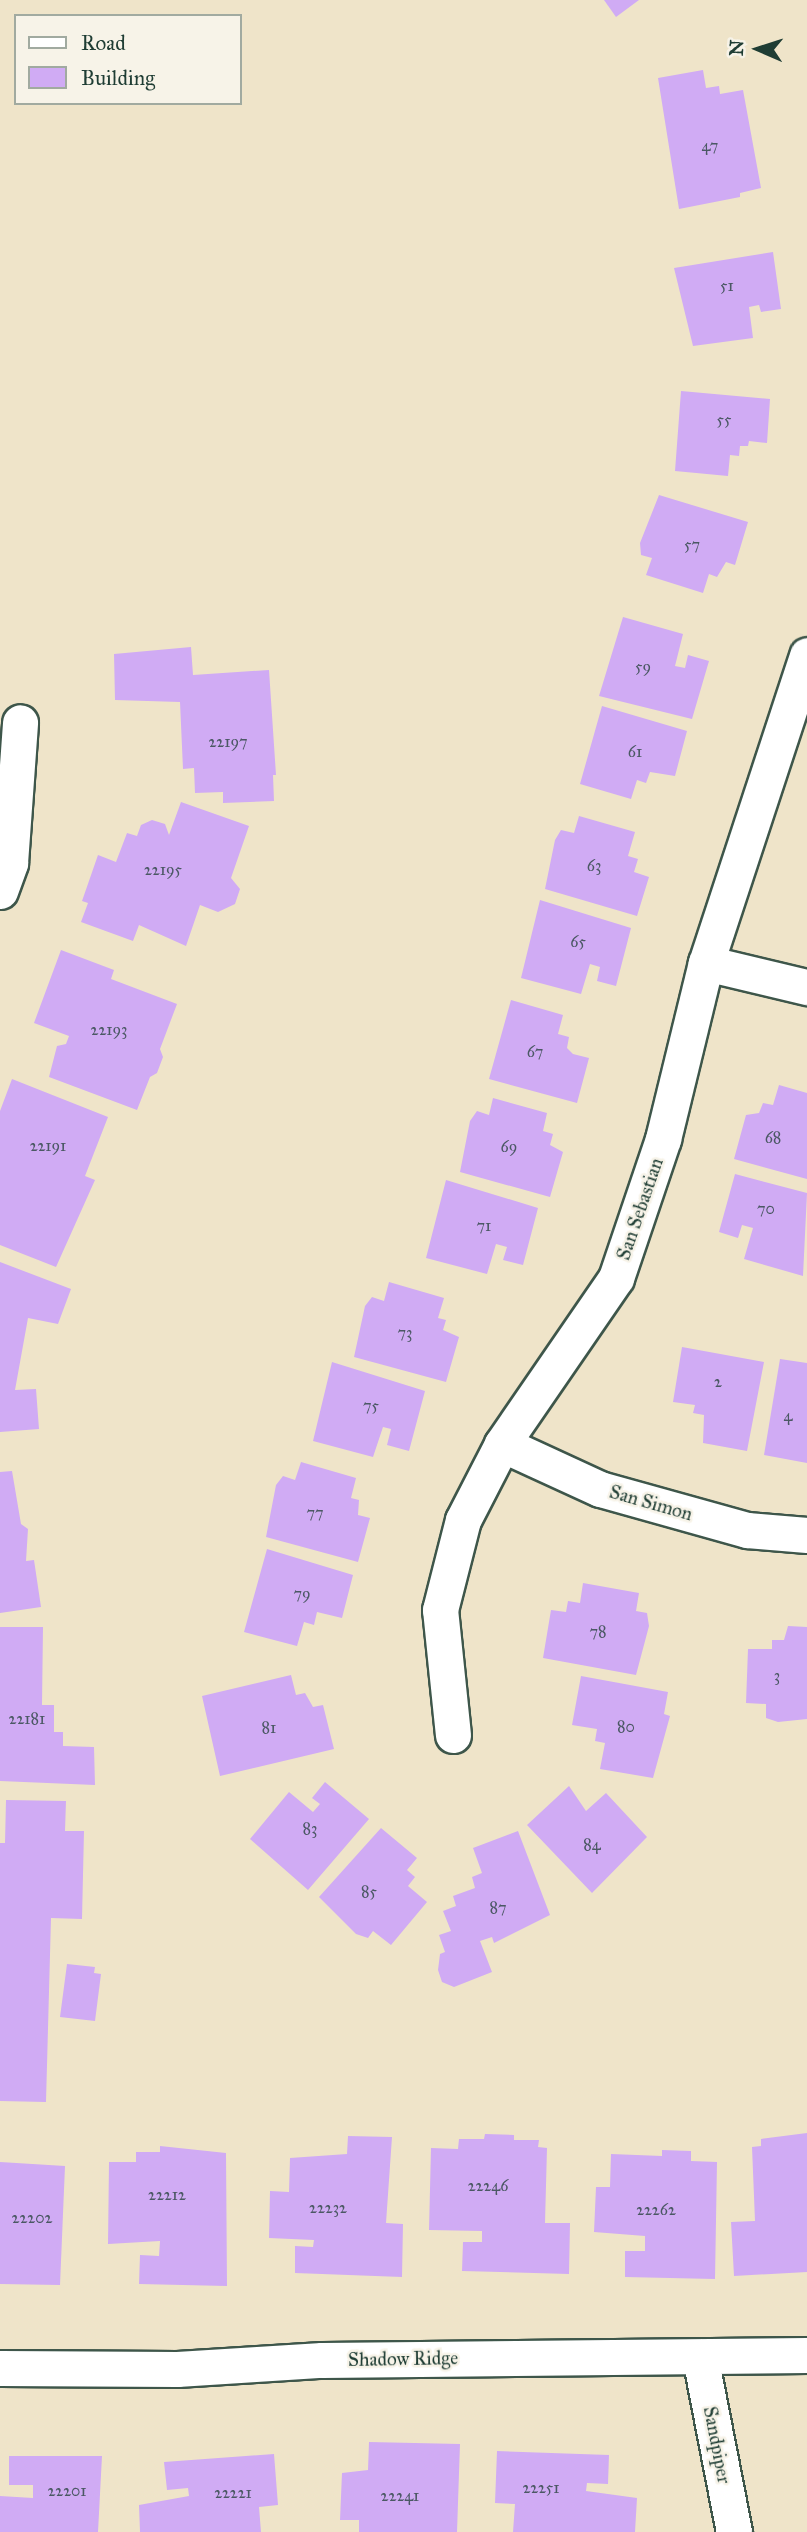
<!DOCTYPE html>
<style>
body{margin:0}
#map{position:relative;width:807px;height:2532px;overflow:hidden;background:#efe4c9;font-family:"IM FELL Great Primer",serif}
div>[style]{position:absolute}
.building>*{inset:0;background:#d0abf4}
.roads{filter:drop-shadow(2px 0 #3e564a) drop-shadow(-2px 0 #3e564a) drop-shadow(0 2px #3e564a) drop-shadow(0 -2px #3e564a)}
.minor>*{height:35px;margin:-17.5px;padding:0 17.5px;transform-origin:17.5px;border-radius:17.5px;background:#fff}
span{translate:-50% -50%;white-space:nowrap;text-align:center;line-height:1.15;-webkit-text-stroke:5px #f7f3e8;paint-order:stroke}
.number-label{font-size:16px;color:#4b5864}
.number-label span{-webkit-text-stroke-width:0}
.street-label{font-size:19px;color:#1f3d34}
.legend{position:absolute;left:14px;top:14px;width:228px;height:91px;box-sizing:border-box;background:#f7f3e8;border:2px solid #a1aaa0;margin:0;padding:9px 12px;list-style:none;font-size:21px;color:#1f3d34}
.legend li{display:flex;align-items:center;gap:14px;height:35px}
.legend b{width:35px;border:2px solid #a1aaa0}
.north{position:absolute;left:723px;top:14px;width:70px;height:70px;-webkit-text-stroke:5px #f7f3e8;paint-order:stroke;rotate:273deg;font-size:19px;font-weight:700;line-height:28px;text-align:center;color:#1f3d34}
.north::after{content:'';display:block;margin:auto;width:24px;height:32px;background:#1f3d34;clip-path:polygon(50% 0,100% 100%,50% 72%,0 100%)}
</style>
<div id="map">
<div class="building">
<div style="clip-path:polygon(604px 0,639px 0,616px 17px)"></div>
<div style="clip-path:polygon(703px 70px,706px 88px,719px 86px,720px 94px,743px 90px,761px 188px,740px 193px,740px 197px,679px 209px,658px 78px)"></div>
<div style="clip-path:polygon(773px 252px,781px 309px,761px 312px,759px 305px,749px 307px,753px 338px,693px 346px,674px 268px)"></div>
<div style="clip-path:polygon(681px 391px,770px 399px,767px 443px,749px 441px,748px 446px,740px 446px,739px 456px,730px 455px,728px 476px,675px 471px)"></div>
<div style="clip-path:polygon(659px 495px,748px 522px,735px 565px,726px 562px,717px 577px,709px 574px,703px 593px,646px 575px,652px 558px,641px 555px,640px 543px)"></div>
<div style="clip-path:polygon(623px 617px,683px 634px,675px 666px,685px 668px,688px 655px,709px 661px,692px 719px,599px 696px)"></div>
<div style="clip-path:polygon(191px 647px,193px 675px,269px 670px,276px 775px,273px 775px,274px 801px,223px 803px,223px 792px,195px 793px,194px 768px,183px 769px,180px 702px,115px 700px,114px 654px)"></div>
<div style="clip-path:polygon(602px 706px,687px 731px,675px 776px,650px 772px,646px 783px,637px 780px,631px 799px,580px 784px)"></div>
<div style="clip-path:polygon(181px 802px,249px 826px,231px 878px,240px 889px,235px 904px,218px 912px,200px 905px,186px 946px,139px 925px,133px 941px,81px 922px,88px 903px,82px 901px,98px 855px,116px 862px,127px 833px,137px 836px,141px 825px,152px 820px,165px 824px,169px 835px)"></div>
<div style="clip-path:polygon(579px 816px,635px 832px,628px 856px,638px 859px,634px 872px,649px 877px,637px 916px,545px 889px,555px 840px,561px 830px,574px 833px)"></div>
<div style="clip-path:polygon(540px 900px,631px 928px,616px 986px,597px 981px,600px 967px,590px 964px,581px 994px,521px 978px)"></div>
<div style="clip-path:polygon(61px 950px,114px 970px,111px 979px,177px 1004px,160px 1049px,163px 1057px,157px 1073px,150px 1077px,137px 1110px,49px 1077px,57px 1046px,66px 1044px,69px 1036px,34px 1023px)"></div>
<div style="clip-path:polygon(511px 1000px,563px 1015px,558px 1034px,569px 1037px,567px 1048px,573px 1054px,589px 1058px,577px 1103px,489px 1079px)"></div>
<div style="clip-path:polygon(12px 1079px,108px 1117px,85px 1176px,95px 1180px,56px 1267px,0 1245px,0 1111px)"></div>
<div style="clip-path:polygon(779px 1085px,807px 1093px,807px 1179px,734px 1159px,746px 1115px,759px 1113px,763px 1103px,773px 1105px)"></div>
<div style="clip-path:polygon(493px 1098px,547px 1113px,543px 1131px,553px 1134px,550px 1145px,563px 1152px,550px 1197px,460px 1172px,470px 1121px,477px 1111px,489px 1115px)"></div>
<div style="clip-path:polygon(735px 1174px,807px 1193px,803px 1276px,744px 1259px,753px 1228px,742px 1225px,738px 1238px,719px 1232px)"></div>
<div style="clip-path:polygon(446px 1180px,538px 1208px,523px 1265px,503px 1260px,507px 1247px,496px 1244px,487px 1274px,426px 1258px)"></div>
<div style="clip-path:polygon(0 1262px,71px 1289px,58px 1324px,28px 1318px,15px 1390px,36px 1389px,39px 1429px,0 1432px)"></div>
<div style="clip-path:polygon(389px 1282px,444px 1298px,438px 1318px,446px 1320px,443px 1330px,459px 1337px,446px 1382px,354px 1357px,365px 1306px,372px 1297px,384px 1301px)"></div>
<div style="clip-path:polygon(682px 1347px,764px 1362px,747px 1451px,703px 1443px,704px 1415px,693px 1413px,695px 1405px,673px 1402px)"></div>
<div style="clip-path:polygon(780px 1359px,807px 1363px,807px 1463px,764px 1455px)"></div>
<div style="clip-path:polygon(332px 1362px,425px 1391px,409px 1451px,387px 1445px,391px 1429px,383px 1427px,373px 1457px,313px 1441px)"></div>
<div style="clip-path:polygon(301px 1462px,356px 1478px,351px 1498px,359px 1500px,358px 1515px,370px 1518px,358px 1562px,266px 1537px,276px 1485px,283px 1476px,295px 1480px)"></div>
<div style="clip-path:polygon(12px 1471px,21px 1524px,28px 1529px,26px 1561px,34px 1560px,41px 1607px,0 1613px,0 1472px)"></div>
<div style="clip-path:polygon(267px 1549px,353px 1575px,342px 1618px,317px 1612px,314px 1625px,304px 1622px,297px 1646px,244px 1632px)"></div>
<div style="clip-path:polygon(583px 1583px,639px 1593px,636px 1611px,647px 1613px,649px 1626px,636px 1675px,543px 1658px,551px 1610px,566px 1612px,568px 1601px,580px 1603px)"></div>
<div style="clip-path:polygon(788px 1626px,807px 1627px,807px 1719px,778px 1722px,766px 1718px,766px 1704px,746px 1703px,748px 1649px,772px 1649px,772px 1640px,784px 1640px)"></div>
<div style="clip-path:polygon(0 1627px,43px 1627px,42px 1705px,54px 1705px,54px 1732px,63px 1732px,63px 1746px,94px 1747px,95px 1785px,0 1781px)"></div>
<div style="clip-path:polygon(291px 1675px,296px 1695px,305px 1693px,313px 1707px,323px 1705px,334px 1749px,220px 1776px,202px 1696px)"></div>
<div style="clip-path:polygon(581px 1676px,668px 1692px,664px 1714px,670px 1716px,653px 1778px,600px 1769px,605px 1743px,595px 1741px,597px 1729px,572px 1725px)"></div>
<div style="clip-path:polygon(325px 1782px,369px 1819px,308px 1890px,250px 1839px,289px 1792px,313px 1812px,320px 1804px,312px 1798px)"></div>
<div style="clip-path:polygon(569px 1786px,586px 1811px,606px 1793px,647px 1837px,592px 1893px,527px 1825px)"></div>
<div style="clip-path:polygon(6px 1800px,66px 1801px,65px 1831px,84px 1831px,82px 1919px,51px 1918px,46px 2102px,0 2101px,0 1843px,5px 1843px)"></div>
<div style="clip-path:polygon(381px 1828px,417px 1858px,407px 1870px,415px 1877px,408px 1886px,427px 1902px,391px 1945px,373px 1931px,368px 1938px,356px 1934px,319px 1897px)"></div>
<div style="clip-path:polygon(518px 1831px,550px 1915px,494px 1943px,492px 1937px,480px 1941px,492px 1972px,454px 1987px,442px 1982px,438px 1970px,440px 1954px,445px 1952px,439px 1935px,451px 1931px,443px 1911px,456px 1906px,453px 1896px,475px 1888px,472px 1877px,482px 1873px,473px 1848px)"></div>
<div style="clip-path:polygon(67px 1964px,95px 1967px,94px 1973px,101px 1974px,95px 2021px,60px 2017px)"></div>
<div style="clip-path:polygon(807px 2133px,807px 2272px,734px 2276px,731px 2222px,755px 2221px,752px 2147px,761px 2146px,761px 2139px)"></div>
<div style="clip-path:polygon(485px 2134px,514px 2135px,514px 2140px,539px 2140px,538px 2147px,547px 2148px,545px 2223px,570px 2223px,569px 2274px,462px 2271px,463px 2242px,482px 2242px,482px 2231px,429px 2230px,431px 2148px,458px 2149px,459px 2139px,484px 2139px)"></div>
<div style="clip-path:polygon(348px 2136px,392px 2137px,386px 2223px,403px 2224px,402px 2277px,295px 2273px,295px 2246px,313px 2247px,314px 2240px,269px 2238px,270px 2191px,289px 2192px,290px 2158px,347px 2154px)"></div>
<div style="clip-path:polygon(160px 2146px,226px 2153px,227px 2286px,139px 2284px,140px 2255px,159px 2256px,160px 2241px,108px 2244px,109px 2162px,136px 2162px,136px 2152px,160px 2152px)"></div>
<div style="clip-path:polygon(662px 2150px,691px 2151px,691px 2161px,717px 2162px,715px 2279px,625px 2277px,625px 2251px,645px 2251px,645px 2236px,594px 2232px,596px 2187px,610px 2187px,611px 2154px,662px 2156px)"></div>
<div style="clip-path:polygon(0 2162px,65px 2166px,60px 2285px,0 2284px)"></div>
<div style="clip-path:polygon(369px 2442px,460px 2444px,457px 2532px,359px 2532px,359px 2520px,340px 2520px,342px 2473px,368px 2470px)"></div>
<div style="clip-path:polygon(497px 2451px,609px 2455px,608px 2484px,587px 2483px,586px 2491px,637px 2498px,635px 2532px,513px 2532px,515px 2504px,495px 2503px)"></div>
<div style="clip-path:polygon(274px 2454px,278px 2505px,259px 2507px,261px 2532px,140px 2532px,139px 2505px,189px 2496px,188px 2488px,167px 2490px,164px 2462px)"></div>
<div style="clip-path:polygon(9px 2456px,102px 2456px,98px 2532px,0 2532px,0 2496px,33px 2498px,33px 2485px,9px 2485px)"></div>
</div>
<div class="roads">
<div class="minor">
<div style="left:0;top:891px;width:30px;rotate:-70deg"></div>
<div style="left:10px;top:863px;width:141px;rotate:-85.9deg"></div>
<div style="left:706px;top:963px;width:104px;rotate:13.4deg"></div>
<div style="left:502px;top:1444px;width:108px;rotate:24.7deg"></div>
<div style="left:600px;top:1489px;width:153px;rotate:15.6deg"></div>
<div style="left:747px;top:1530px;width:60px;rotate:4.8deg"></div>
<div style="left:453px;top:1735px;width:126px;rotate:-95.9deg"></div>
<div style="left:440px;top:1610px;width:93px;rotate:-75.7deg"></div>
<div style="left:463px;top:1520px;width:85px;rotate:-62.8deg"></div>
<div style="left:502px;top:1444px;width:201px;rotate:-55.5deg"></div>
<div style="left:616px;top:1278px;width:147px;rotate:-71.3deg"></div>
<div style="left:663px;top:1139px;width:181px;rotate:-76.3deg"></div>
<div style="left:706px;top:963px;width:324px;rotate:-71.8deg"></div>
<div style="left:700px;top:2357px;width:178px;rotate:79deg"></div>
<div style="left:0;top:2368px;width:177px;rotate:0.3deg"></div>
<div style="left:177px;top:2369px;width:145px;rotate:-3.6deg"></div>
<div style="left:322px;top:2360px;width:485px;rotate:-0.6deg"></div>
</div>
</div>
<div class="number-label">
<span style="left:710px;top:146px">47</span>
<span style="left:727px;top:286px">51</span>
<span style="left:724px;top:420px">55</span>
<span style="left:692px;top:545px">57</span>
<span style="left:643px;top:667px">59</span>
<span style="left:228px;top:742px">22197</span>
<span style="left:635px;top:752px">61</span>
<span style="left:594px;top:866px">63</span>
<span style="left:163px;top:870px">22195</span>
<span style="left:578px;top:942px">65</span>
<span style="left:109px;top:1030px">22193</span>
<span style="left:535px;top:1052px">67</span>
<span style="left:773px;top:1138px">68</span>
<span style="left:48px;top:1146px">22191</span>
<span style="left:509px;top:1147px">69</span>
<span style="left:766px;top:1209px">70</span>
<span style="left:484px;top:1226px">71</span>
<span style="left:405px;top:1333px">73</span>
<span style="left:718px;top:1382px">2</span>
<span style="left:371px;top:1406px">75</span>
<span style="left:788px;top:1416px">4</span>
<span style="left:315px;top:1513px">77</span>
<span style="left:302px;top:1594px">79</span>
<span style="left:598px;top:1632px">78</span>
<span style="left:777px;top:1676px">3</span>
<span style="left:27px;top:1719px">22181</span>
<span style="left:626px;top:1727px">80</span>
<span style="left:269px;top:1728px">81</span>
<span style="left:310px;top:1829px">83</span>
<span style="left:592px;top:1845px">84</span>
<span style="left:369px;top:1892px">85</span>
<span style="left:498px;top:1908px">87</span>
<span style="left:488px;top:2186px">22246</span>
<span style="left:167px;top:2195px">22212</span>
<span style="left:328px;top:2208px">22232</span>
<span style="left:656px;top:2210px">22262</span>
<span style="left:32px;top:2218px">22202</span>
<span style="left:541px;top:2488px">22251</span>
<span style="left:67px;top:2491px">22201</span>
<span style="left:233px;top:2493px">22221</span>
<span style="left:400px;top:2496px">22241</span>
</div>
<div class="street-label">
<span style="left:640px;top:1209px;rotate:-71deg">San Sebastian</span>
<span style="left:651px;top:1503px;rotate:16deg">San Simon</span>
<span style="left:403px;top:2359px;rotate:-1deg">Shadow Ridge</span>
<span style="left:717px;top:2445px;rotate:79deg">Sandpiper</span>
</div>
<ul class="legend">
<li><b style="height:9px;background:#fff"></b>Road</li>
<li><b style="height:19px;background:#d0abf4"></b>Building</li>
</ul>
<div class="north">N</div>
</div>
